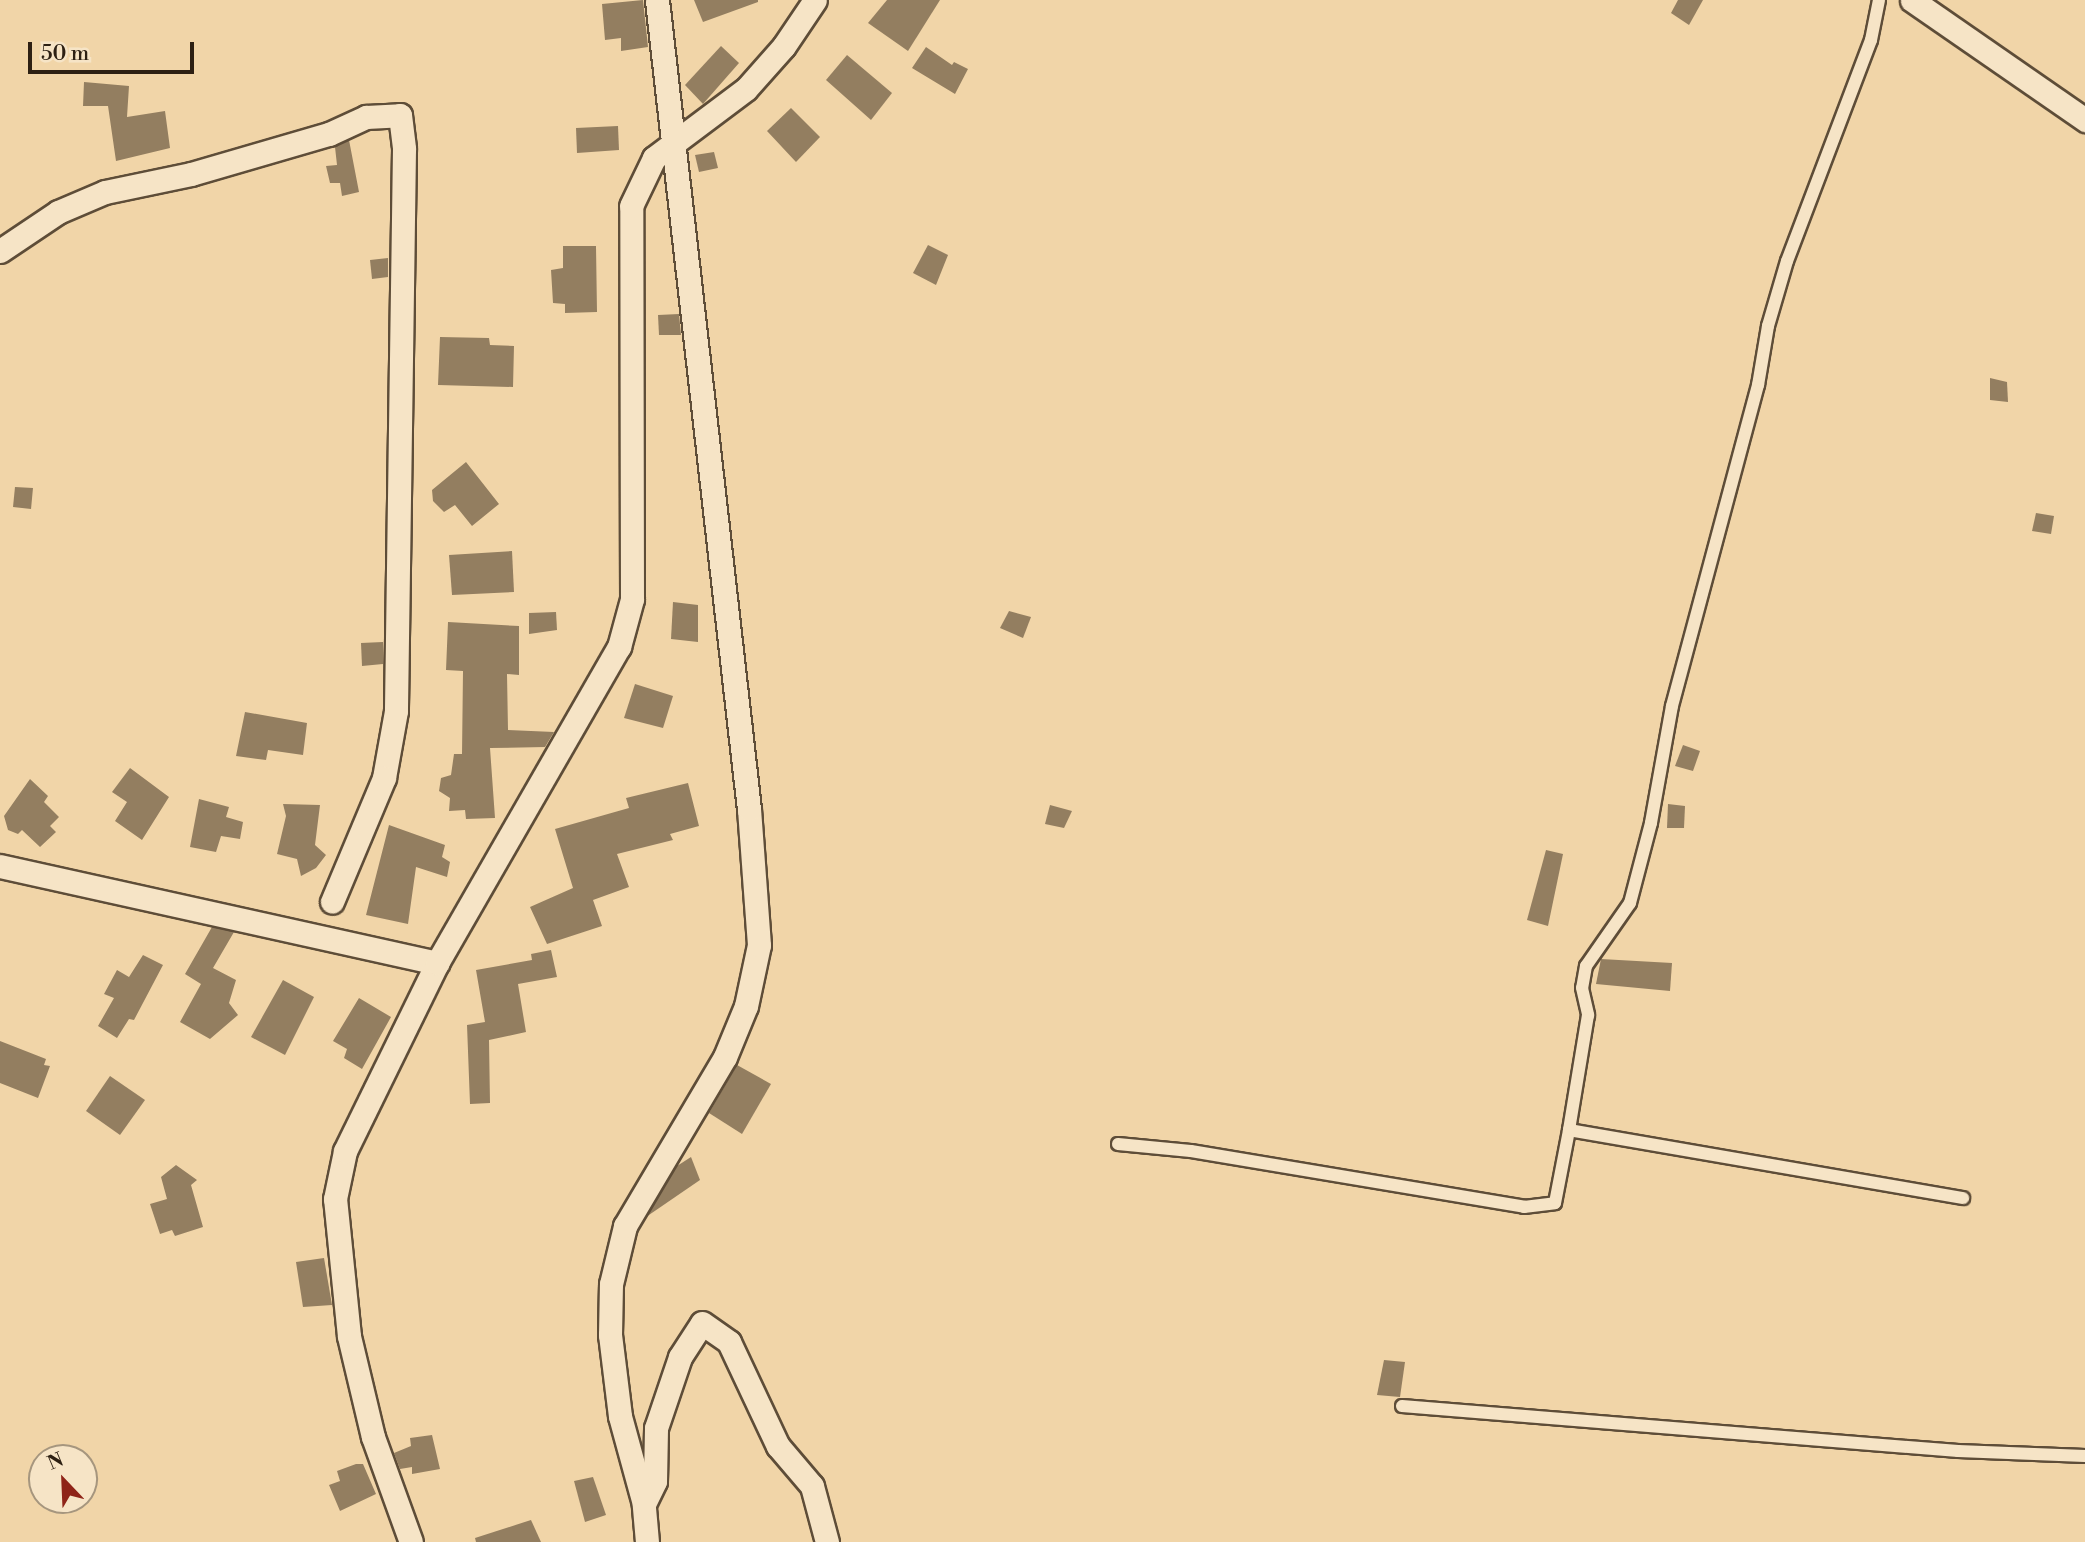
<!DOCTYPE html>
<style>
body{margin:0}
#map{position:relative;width:2085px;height:1542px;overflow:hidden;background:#f1d5a8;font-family:"Libre Bodoni",serif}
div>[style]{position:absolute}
.building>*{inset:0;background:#937e60}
.roads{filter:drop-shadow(2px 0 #5e4d38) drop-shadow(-2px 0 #5e4d38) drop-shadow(0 2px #5e4d38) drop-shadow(0 -2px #5e4d38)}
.lane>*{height:12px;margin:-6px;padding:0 6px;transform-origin:6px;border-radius:6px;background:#f6e4c6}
.street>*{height:23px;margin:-11.5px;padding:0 11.5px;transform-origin:11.5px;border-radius:11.5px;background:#f6e4c6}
span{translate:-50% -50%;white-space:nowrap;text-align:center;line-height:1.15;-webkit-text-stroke:5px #f6e4c6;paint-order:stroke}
.north{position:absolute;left:28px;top:1444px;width:70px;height:70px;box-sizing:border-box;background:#f6e4c6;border:2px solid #a6967e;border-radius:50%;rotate:337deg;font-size:19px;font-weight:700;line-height:28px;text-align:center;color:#2d2013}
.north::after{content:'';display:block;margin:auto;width:24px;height:32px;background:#8f2418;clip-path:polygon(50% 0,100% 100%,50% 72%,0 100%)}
.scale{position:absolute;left:28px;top:42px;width:166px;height:32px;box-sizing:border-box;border:4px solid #2d2013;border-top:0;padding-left:9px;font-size:21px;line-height:24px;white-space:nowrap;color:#2d2013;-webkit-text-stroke:5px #f6e4c6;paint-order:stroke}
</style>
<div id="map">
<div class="building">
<div style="clip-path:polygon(643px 0,648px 47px,621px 51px,621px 38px,605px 40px,602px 4px)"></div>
<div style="clip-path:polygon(694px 0,758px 0,758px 2px,703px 22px)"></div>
<div style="clip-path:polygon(887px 0,940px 0,908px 51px,868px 23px)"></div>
<div style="clip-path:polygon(1678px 0,1703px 0,1689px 25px,1671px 13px)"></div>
<div style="clip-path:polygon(721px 46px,739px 63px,703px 104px,685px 85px)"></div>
<div style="clip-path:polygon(926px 47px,952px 65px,954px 62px,968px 69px,955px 94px,912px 68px)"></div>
<div style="clip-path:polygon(847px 55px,892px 93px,871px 120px,826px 80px)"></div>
<div style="clip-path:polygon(84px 82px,129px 86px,127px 117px,165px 111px,170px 148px,116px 161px,108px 106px,83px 106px)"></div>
<div style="clip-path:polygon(791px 108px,820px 137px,796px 162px,767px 131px)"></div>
<div style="clip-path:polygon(618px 126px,619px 150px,577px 153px,576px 128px)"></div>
<div style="clip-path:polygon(349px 140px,359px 192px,342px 196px,340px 183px,330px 183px,326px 166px,337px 165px,335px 147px)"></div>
<div style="clip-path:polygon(714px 152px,718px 168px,699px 172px,695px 155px)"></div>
<div style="clip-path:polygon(928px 245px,948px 255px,936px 285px,913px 273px)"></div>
<div style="clip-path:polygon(563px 246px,596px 246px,597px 312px,565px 313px,565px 304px,553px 303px,551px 270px,563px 268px)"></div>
<div style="clip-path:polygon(388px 258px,388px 277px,372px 279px,370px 260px)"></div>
<div style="clip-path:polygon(679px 314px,681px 335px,659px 335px,658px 315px)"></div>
<div style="clip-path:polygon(440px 337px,489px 338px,490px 345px,514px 346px,513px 387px,438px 385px)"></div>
<div style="clip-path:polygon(1990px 378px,2007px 382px,2008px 402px,1990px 400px)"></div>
<div style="clip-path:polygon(466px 462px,499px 504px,472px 526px,455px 505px,444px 512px,433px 501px,432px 490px)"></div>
<div style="clip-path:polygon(15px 487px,33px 488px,31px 509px,13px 507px)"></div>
<div style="clip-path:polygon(2036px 513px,2054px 516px,2051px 534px,2032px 531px)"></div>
<div style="clip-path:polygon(512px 551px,514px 592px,452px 595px,449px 555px)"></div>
<div style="clip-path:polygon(673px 602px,698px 605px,698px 642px,671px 639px)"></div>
<div style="clip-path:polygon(1009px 611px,1031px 617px,1023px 638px,1000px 628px)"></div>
<div style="clip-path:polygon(556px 612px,557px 630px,529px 634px,529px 613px)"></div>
<div style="clip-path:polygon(448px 622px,519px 626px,519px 675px,507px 674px,508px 730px,554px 732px,545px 747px,490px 748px,495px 818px,466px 819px,465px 810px,449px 811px,450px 798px,439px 791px,441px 778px,451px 775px,454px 754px,462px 754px,463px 671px,446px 670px)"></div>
<div style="clip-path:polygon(383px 642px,383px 664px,362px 666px,361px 643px)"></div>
<div style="clip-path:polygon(635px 684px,673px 696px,663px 728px,624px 718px)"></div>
<div style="clip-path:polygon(245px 712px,307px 723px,303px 755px,268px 750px,266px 760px,236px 756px)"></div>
<div style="clip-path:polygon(1683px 745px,1700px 751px,1693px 771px,1675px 766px)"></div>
<div style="clip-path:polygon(130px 768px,169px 797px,142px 840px,115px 821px,127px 802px,112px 792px)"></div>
<div style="clip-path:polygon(30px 779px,48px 796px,44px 802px,59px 817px,50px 826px,56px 832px,40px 847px,22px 830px,18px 834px,8px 830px,4px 816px)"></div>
<div style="clip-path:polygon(688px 783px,699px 826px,670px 834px,673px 840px,617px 854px,629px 887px,593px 900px,602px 926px,547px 944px,530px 907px,573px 888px,555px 829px,629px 808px,626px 798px)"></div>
<div style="clip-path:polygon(199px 799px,229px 807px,226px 817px,243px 822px,240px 839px,221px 836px,216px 852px,190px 847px)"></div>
<div style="clip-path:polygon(283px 804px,320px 805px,315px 845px,326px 855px,316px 868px,301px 876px,297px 859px,277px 854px,286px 816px)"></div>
<div style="clip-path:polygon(1668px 804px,1685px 806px,1684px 828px,1667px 828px)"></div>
<div style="clip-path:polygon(1050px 805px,1072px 811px,1064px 828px,1045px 824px)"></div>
<div style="clip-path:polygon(389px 825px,445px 845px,442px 857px,450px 862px,447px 877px,416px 867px,408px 924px,366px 915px)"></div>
<div style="clip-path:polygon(1546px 850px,1563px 854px,1548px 926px,1527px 920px)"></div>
<div style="clip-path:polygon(212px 927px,234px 932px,213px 968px,236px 980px,229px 1003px,238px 1015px,210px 1039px,180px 1022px,201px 984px,185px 974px)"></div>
<div style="clip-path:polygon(551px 950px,557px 977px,518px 984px,526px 1032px,489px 1040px,490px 1103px,470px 1104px,467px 1025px,485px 1022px,476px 970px,532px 960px,531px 954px)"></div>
<div style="clip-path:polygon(143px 955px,163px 965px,134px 1020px,129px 1019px,117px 1038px,98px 1026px,114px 998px,104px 994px,117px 970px,129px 977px)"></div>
<div style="clip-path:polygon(1601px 959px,1672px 963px,1670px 991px,1596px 984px)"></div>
<div style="clip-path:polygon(283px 980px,314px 997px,285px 1055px,251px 1037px)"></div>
<div style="clip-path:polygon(359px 998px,391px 1017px,362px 1069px,344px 1058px,347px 1049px,333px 1041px)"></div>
<div style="clip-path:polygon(0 1041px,46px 1059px,44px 1065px,50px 1066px,38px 1098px,0 1083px)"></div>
<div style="clip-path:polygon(737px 1065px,771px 1084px,742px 1134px,709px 1113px)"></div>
<div style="clip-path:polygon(110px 1076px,145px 1100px,120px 1135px,86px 1111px)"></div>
<div style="clip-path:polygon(691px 1157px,700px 1180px,646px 1217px,677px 1166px)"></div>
<div style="clip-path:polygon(176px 1165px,197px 1180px,191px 1185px,203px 1227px,175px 1236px,172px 1230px,160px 1234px,150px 1204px,167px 1199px,161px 1177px)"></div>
<div style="clip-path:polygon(324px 1258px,332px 1305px,303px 1307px,296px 1262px)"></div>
<div style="clip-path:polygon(1384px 1360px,1405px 1362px,1400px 1397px,1377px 1395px)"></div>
<div style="clip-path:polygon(432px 1435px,440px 1469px,412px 1474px,412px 1467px,400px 1469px,394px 1453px,411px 1446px,410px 1438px)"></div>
<div style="clip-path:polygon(356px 1464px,363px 1464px,376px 1494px,340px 1511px,329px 1485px,340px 1481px,337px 1471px)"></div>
<div style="clip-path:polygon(593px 1477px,606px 1515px,585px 1522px,574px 1481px)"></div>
<div style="clip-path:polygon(531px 1520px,541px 1542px,476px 1542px,475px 1538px)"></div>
</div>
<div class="roads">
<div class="lane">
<div style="left:1879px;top:0;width:41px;rotate:101.3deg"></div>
<div style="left:1871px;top:40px;width:236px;rotate:110.8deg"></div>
<div style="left:1787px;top:261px;width:68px;rotate:106.3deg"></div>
<div style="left:1768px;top:326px;width:60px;rotate:99.6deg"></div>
<div style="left:1758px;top:385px;width:332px;rotate:105deg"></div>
<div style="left:1672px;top:706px;width:119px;rotate:100.2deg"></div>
<div style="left:1651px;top:823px;width:83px;rotate:104.7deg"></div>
<div style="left:1630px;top:903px;width:77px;rotate:124.9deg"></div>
<div style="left:1586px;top:966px;width:22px;rotate:100deg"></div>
<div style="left:1582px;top:988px;width:28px;rotate:77deg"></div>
<div style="left:1588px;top:1015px;width:117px;rotate:99.4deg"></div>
<div style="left:1569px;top:1130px;width:400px;rotate:9.8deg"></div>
<div style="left:1118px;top:1144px;width:73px;rotate:5.5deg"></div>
<div style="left:1191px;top:1151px;width:338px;rotate:9.5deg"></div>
<div style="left:1524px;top:1207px;width:31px;rotate:-7deg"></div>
<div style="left:1555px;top:1203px;width:74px;rotate:-79.1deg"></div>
<div style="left:1402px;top:1406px;width:558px;rotate:4.63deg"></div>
<div style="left:1958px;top:1451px;width:127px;rotate:2.3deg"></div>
</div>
<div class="street">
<div style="left:1912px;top:0;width:211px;rotate:34.7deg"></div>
<div style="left:0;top:251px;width:70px;rotate:-33.9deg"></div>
<div style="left:58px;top:212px;width:51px;rotate:-23.1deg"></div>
<div style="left:105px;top:192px;width:88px;rotate:-11.8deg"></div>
<div style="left:191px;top:174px;width:144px;rotate:-16.2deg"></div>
<div style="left:329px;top:134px;width:41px;rotate:-24.7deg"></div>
<div style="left:366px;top:117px;width:34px;rotate:-3deg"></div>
<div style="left:400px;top:115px;width:34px;rotate:83deg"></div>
<div style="left:404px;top:149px;width:562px;rotate:90.82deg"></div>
<div style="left:396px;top:711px;width:68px;rotate:100.2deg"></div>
<div style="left:384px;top:778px;width:134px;rotate:112.8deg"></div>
<div style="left:0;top:866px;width:448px;rotate:12.5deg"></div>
<div style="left:644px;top:1504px;width:25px;rotate:-64deg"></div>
<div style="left:655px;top:1481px;width:53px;rotate:-88.9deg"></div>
<div style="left:656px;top:1428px;width:75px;rotate:-71.3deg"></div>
<div style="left:680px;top:1357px;width:40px;rotate:-57.1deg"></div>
<div style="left:702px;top:1323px;width:33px;rotate:35deg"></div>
<div style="left:729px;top:1342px;width:115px;rotate:64.8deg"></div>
<div style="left:778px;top:1446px;width:52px;rotate:49.6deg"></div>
<div style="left:812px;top:1486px;width:58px;rotate:75deg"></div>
<div style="left:411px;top:1542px;width:112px;rotate:-109.9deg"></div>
<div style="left:373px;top:1437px;width:104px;rotate:-103.4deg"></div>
<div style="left:349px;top:1336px;width:138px;rotate:-95.8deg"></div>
<div style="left:335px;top:1199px;width:49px;rotate:-78.2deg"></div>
<div style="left:345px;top:1151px;width:209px;rotate:-63.9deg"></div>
<div style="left:437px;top:963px;width:365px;rotate:-60.1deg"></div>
<div style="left:619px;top:647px;width:50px;rotate:-74.8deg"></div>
<div style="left:632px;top:599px;width:393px;rotate:-90.1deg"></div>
<div style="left:631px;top:206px;width:53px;rotate:-64.4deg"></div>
<div style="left:654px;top:158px;width:115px;rotate:-36.9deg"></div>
<div style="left:746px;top:89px;width:57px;rotate:-48.5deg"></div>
<div style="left:784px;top:46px;width:55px;rotate:-56deg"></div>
<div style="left:647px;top:1542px;width:38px;rotate:-95deg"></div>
<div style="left:644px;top:1504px;width:91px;rotate:-105.3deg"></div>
<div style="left:620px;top:1416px;width:82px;rotate:-97deg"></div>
<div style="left:610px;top:1335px;width:51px;rotate:-88.9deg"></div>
<div style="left:611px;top:1284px;width:60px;rotate:-76.4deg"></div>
<div style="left:625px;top:1226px;width:196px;rotate:-59.4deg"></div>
<div style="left:725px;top:1057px;width:55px;rotate:-67.6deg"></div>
<div style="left:746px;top:1006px;width:62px;rotate:-78deg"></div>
<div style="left:759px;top:945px;width:136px;rotate:-94.2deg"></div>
<div style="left:749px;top:809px;width:814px;rotate:-96.49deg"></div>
</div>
</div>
<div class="north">N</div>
<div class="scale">50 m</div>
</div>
